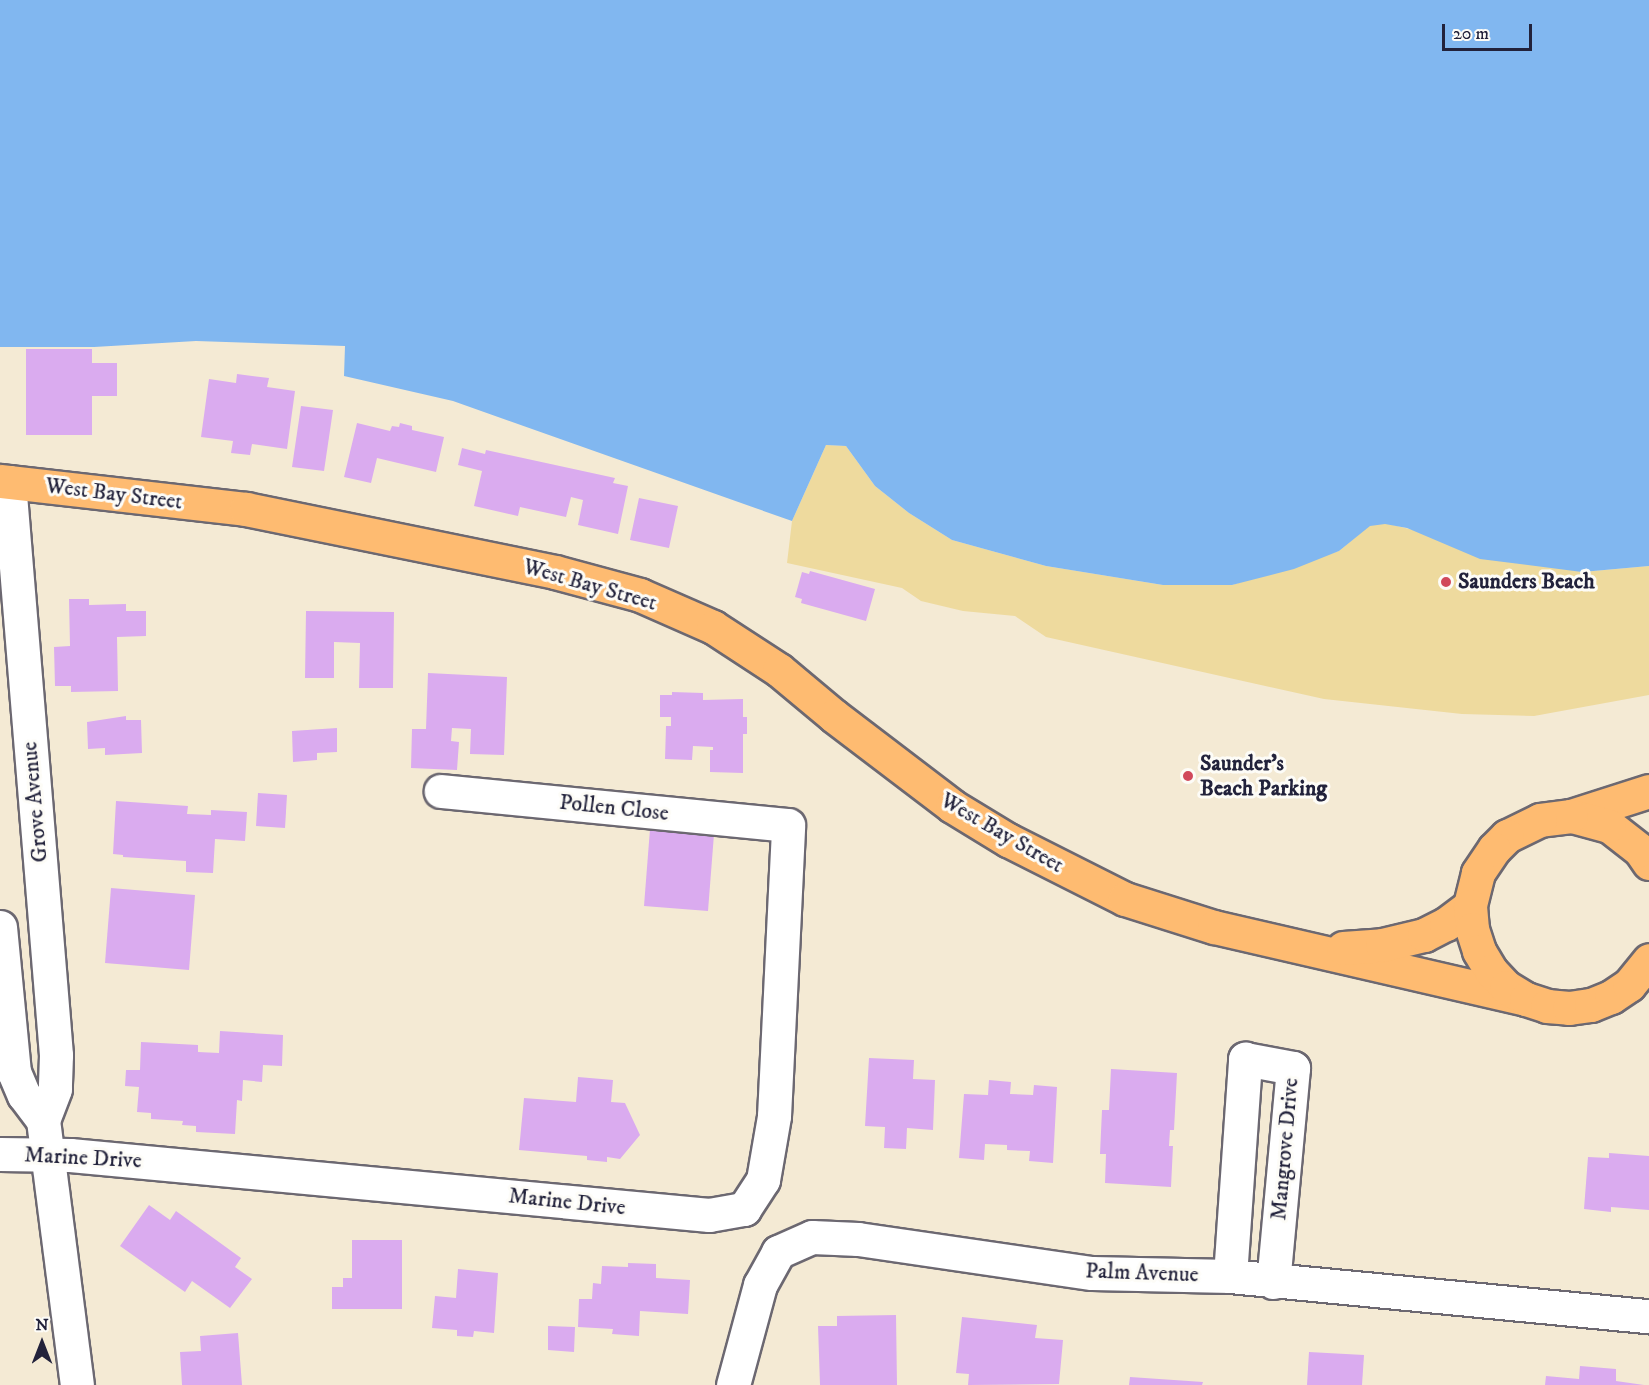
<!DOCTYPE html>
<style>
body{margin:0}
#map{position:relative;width:1649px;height:1385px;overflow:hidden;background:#f4ead4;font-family:"IM FELL DW Pica",serif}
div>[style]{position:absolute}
.sand>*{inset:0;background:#eeda9e}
.water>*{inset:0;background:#81b7f0}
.building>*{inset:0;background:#daabef}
.roads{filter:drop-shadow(2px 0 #6c6871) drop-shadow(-2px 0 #6c6871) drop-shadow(0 2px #6c6871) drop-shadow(0 -2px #6c6871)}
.minor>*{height:33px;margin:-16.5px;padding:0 16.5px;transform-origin:16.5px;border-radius:16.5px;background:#fff}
.major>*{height:33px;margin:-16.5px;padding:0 16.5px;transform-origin:16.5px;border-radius:16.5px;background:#febb71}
.highway>*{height:33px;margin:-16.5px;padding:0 16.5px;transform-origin:16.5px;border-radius:16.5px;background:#febb71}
.dots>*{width:16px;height:16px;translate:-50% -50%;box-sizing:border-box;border:3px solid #fdfcf7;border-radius:50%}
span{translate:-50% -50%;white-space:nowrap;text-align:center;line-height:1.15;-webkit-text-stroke:6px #fdfcf7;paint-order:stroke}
.street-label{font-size:22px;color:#22223b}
.poi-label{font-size:22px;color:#22223b;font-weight:700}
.left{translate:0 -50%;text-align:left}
.north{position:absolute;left:12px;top:1313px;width:60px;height:60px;-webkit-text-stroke:4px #fdfcf7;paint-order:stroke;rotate:0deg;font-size:16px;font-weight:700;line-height:24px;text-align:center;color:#22223b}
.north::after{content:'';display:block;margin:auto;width:21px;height:27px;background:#22223b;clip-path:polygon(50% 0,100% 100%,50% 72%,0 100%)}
.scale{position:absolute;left:1442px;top:24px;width:90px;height:27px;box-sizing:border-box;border:3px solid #22223b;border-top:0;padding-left:8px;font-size:18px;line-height:21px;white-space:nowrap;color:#22223b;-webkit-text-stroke:4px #fdfcf7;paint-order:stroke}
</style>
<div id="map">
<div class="sand">
<div style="clip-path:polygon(826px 445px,846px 446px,875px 486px,909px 513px,952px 540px,1046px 566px,1163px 585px,1232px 585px,1339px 551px,1370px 525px,1385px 523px,1582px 572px,1649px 566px,1649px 695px,1534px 716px,1462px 714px,1324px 699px,1046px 637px,1015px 616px,963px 611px,921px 601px,902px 588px,787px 563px,792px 521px)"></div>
</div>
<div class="water">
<div style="clip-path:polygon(0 0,1649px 0,1649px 566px,1582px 572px,1480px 559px,1407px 528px,1385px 524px,1370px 526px,1339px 551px,1294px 569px,1232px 585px,1163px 585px,1046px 566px,952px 540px,909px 513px,875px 486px,846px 446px,826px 445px,792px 521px,453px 401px,344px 376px,345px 346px,196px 341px,94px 347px,0 347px)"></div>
</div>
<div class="building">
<div style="clip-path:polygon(26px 349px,92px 349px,92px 363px,117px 363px,117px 396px,92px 396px,92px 435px,26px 435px)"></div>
<div style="clip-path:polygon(237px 374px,269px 378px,267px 387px,295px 391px,287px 449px,252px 444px,250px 455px,231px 453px,233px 441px,201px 437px,209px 379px,236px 383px)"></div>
<div style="clip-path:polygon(301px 406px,333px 410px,324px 471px,292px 467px)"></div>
<div style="clip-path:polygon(357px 423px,390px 431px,392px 426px,399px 427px,400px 423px,412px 426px,412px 430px,444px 437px,436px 472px,377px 458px,371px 483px,344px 477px)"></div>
<div style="clip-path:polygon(462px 448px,485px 454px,486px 450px,615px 478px,613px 483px,628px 486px,618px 534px,578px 525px,583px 500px,571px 497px,566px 517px,520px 507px,518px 516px,474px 506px,482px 471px,458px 465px)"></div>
<div style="clip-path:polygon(639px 498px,678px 506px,669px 548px,630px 540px)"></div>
<div style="clip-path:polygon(810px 571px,875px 589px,866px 621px,801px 603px,802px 599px,795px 597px,802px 572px,809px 574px)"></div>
<div style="clip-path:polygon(69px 599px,89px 599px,89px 605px,126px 604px,126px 611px,146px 611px,146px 636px,117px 637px,118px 691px,71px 692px,71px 686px,55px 686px,54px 647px,70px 646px)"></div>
<div style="clip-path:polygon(306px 611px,394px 612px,393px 688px,359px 688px,360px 643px,334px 642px,334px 678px,305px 678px)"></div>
<div style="clip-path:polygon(428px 673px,507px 677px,504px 755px,470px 754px,471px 729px,452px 728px,451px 741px,459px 742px,457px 770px,411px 768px,412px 729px,426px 729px)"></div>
<div style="clip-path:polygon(672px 692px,703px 693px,703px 700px,743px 699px,743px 717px,747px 717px,747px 734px,743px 734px,743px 773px,710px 772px,710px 750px,713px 750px,713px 747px,693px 746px,692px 760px,665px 759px,666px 726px,671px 726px,671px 717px,660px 717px,660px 695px,672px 695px)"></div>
<div style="clip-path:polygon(126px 716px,126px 720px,141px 720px,142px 753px,105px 755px,105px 748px,88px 749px,87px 722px)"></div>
<div style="clip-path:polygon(337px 728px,337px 752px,317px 753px,317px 760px,293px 762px,292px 731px)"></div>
<div style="clip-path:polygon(258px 793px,287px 795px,285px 828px,256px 826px)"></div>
<div style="clip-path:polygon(116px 801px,188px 806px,187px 814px,211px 815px,211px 810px,247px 812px,245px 841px,215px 839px,213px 873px,186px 872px,186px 861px,123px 857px,123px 855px,113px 854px)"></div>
<div style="clip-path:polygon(650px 829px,714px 834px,708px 911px,644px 906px)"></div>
<div style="clip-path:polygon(111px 888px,195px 895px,189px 970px,105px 963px)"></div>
<div style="clip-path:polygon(220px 1031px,283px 1035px,282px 1066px,263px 1065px,262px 1082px,243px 1080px,242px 1101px,237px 1100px,235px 1134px,196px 1132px,196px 1126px,182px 1125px,183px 1121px,151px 1119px,151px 1113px,137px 1112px,139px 1087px,125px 1086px,126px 1070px,140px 1070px,141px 1042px,198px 1045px,198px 1052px,219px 1053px)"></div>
<div style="clip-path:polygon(869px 1058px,914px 1060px,913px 1079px,935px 1080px,933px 1130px,907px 1128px,906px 1149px,884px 1148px,885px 1127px,865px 1126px)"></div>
<div style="clip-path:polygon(1111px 1069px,1177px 1073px,1174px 1130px,1170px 1130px,1169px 1146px,1173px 1146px,1171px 1187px,1105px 1183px,1106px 1154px,1100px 1154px,1102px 1110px,1109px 1110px)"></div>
<div style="clip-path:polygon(578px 1077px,613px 1080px,611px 1102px,625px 1103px,640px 1135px,620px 1159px,607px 1157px,607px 1162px,587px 1160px,587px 1156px,519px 1150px,524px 1098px,576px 1102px)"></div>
<div style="clip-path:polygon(989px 1080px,1011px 1082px,1010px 1094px,1033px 1095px,1034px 1085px,1057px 1087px,1053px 1163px,1029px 1161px,1030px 1151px,1007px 1150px,1007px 1145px,985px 1144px,984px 1160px,959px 1158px,964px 1094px,988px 1095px)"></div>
<div style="clip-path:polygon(1609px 1153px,1649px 1156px,1649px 1210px,1611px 1207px,1611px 1212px,1584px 1209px,1588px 1157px,1609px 1158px)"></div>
<div style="clip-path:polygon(149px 1205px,170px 1220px,176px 1211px,241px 1258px,235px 1267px,252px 1279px,230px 1308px,192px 1281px,185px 1292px,120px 1246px)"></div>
<div style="clip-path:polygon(352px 1240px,402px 1240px,402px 1309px,332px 1309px,332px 1287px,343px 1287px,343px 1278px,352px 1278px)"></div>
<div style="clip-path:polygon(628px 1263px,656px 1264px,656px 1278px,690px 1280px,688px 1314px,640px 1311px,639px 1336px,612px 1334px,613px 1329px,578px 1327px,579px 1299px,592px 1299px,593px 1283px,601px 1284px,602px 1266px,628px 1267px)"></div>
<div style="clip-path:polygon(458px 1269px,498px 1273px,494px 1333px,474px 1331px,473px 1337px,457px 1336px,457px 1330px,432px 1328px,435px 1296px,456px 1298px)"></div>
<div style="clip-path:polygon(896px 1315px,897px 1385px,820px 1385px,818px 1326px,837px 1326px,837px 1316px)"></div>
<div style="clip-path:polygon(962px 1317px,1037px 1325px,1035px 1338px,1063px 1340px,1059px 1384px,968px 1385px,969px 1374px,956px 1373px)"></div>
<div style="clip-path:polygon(548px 1326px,575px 1327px,574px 1352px,548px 1350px)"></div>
<div style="clip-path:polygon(238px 1333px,242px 1385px,182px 1385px,180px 1352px,201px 1351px,200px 1336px)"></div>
<div style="clip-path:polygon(1309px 1352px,1364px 1355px,1362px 1385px,1307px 1385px)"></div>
<div style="clip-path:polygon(1580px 1366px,1616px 1369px,1616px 1381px,1644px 1385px,1545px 1385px,1546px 1376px,1579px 1379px)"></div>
<div style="clip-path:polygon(1130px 1377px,1203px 1382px,1202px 1385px,1129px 1385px)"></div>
</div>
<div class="roads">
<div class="minor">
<div style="left:9px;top:482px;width:575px;rotate:85.31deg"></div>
<div style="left:56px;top:1055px;width:34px;rotate:92deg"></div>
<div style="left:55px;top:1089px;width:33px;rotate:111deg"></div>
<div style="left:43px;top:1120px;width:267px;rotate:82.7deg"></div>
<div style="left:0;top:927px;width:146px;rotate:84.5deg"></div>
<div style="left:14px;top:1072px;width:25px;rotate:67deg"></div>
<div style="left:24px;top:1095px;width:31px;rotate:53deg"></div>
<div style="left:0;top:1154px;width:70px;rotate:0.8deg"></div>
<div style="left:70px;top:1155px;width:642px;rotate:5.36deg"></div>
<div style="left:709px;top:1215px;width:36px;rotate:-10deg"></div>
<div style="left:744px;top:1209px;width:35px;rotate:-57deg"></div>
<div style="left:763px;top:1180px;width:65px;rotate:-80.2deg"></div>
<div style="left:774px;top:1116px;width:291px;rotate:-87.2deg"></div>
<div style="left:788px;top:825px;width:349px;rotate:-174.4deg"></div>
<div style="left:1230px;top:1276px;width:218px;rotate:-86deg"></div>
<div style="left:1245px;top:1059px;width:49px;rotate:10.6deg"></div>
<div style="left:1293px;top:1068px;width:215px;rotate:95.3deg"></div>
<div style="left:733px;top:1385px;width:104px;rotate:-74.9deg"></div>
<div style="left:760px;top:1285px;width:38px;rotate:-61deg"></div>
<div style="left:778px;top:1252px;width:37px;rotate:-24deg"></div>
<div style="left:812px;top:1237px;width:46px;rotate:2.5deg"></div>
<div style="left:858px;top:1239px;width:236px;rotate:8.3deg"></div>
<div style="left:1092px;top:1273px;width:138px;rotate:1.2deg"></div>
<div style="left:1230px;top:1276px;width:421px;rotate:5.5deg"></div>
</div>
<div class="major">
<div style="left:0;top:481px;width:248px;rotate:6.5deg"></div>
<div style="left:246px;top:509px;width:315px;rotate:11.5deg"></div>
<div style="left:555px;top:572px;width:88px;rotate:15.1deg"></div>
<div style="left:640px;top:595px;width:80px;rotate:23.7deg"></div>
<div style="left:713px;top:627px;width:79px;rotate:33.1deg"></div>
<div style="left:779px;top:670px;width:72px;rotate:39.9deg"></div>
<div style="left:834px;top:716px;width:148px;rotate:37.3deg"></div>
<div style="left:952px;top:806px;width:66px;rotate:31.3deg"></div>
<div style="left:1008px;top:840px;width:131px;rotate:26.8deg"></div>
<div style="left:1125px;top:899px;width:93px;rotate:17.5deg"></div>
<div style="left:1214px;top:927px;width:320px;rotate:13deg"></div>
<div style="left:1343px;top:948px;width:39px;rotate:-4deg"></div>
<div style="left:1382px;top:945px;width:43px;rotate:-13.4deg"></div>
<div style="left:1424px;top:935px;width:25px;rotate:-27deg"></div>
<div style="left:1446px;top:924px;width:30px;rotate:-37deg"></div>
</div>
<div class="highway">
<div style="left:1571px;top:816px;width:82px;rotate:-17.8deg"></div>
<div style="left:1649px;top:863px;width:16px;rotate:-125deg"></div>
<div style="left:1640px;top:850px;width:39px;rotate:-142deg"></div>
<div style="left:1609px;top:826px;width:39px;rotate:-165deg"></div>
<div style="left:1571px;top:816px;width:31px;rotate:173deg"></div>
<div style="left:1540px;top:820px;width:37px;rotate:154deg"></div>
<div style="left:1507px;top:836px;width:18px;rotate:135deg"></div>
<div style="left:1494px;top:849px;width:29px;rotate:124deg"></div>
<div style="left:1478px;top:873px;width:34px;rotate:104deg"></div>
<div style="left:1470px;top:906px;width:23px;rotate:85deg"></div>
<div style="left:1472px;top:929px;width:23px;rotate:72deg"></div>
<div style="left:1479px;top:951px;width:23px;rotate:59deg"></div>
<div style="left:1491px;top:971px;width:22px;rotate:47deg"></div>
<div style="left:1506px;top:987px;width:23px;rotate:31deg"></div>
<div style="left:1526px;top:999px;width:22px;rotate:18deg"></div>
<div style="left:1547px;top:1006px;width:22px;rotate:5deg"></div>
<div style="left:1569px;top:1008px;width:22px;rotate:-8deg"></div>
<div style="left:1591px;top:1005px;width:22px;rotate:-22deg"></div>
<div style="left:1611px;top:997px;width:22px;rotate:-34deg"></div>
<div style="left:1629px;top:985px;width:32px;rotate:-51deg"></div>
</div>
</div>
<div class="dots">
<div style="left:1446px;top:582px;background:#d1495b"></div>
<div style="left:1188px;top:776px;background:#d1495b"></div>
</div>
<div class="street-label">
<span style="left:114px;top:494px;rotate:7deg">West Bay Street</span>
<span style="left:590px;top:585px;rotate:16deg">West Bay Street</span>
<span style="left:35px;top:802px;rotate:-95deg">Grove Avenue</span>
<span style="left:614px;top:808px;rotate:6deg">Pollen Close</span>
<span style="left:1002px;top:833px;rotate:30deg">West Bay Street</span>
<span style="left:1285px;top:1149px;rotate:-85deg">Mangrove Drive</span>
<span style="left:83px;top:1158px;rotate:3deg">Marine Drive</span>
<span style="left:567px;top:1202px;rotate:6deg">Marine Drive</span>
<span style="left:1142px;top:1273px;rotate:2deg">Palm Avenue</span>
</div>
<div class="poi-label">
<span class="left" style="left:1458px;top:582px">Saunders Beach</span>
<span class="left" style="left:1200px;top:776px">Saunder's<br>Beach Parking</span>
</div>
<div class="north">N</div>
<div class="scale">20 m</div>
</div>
